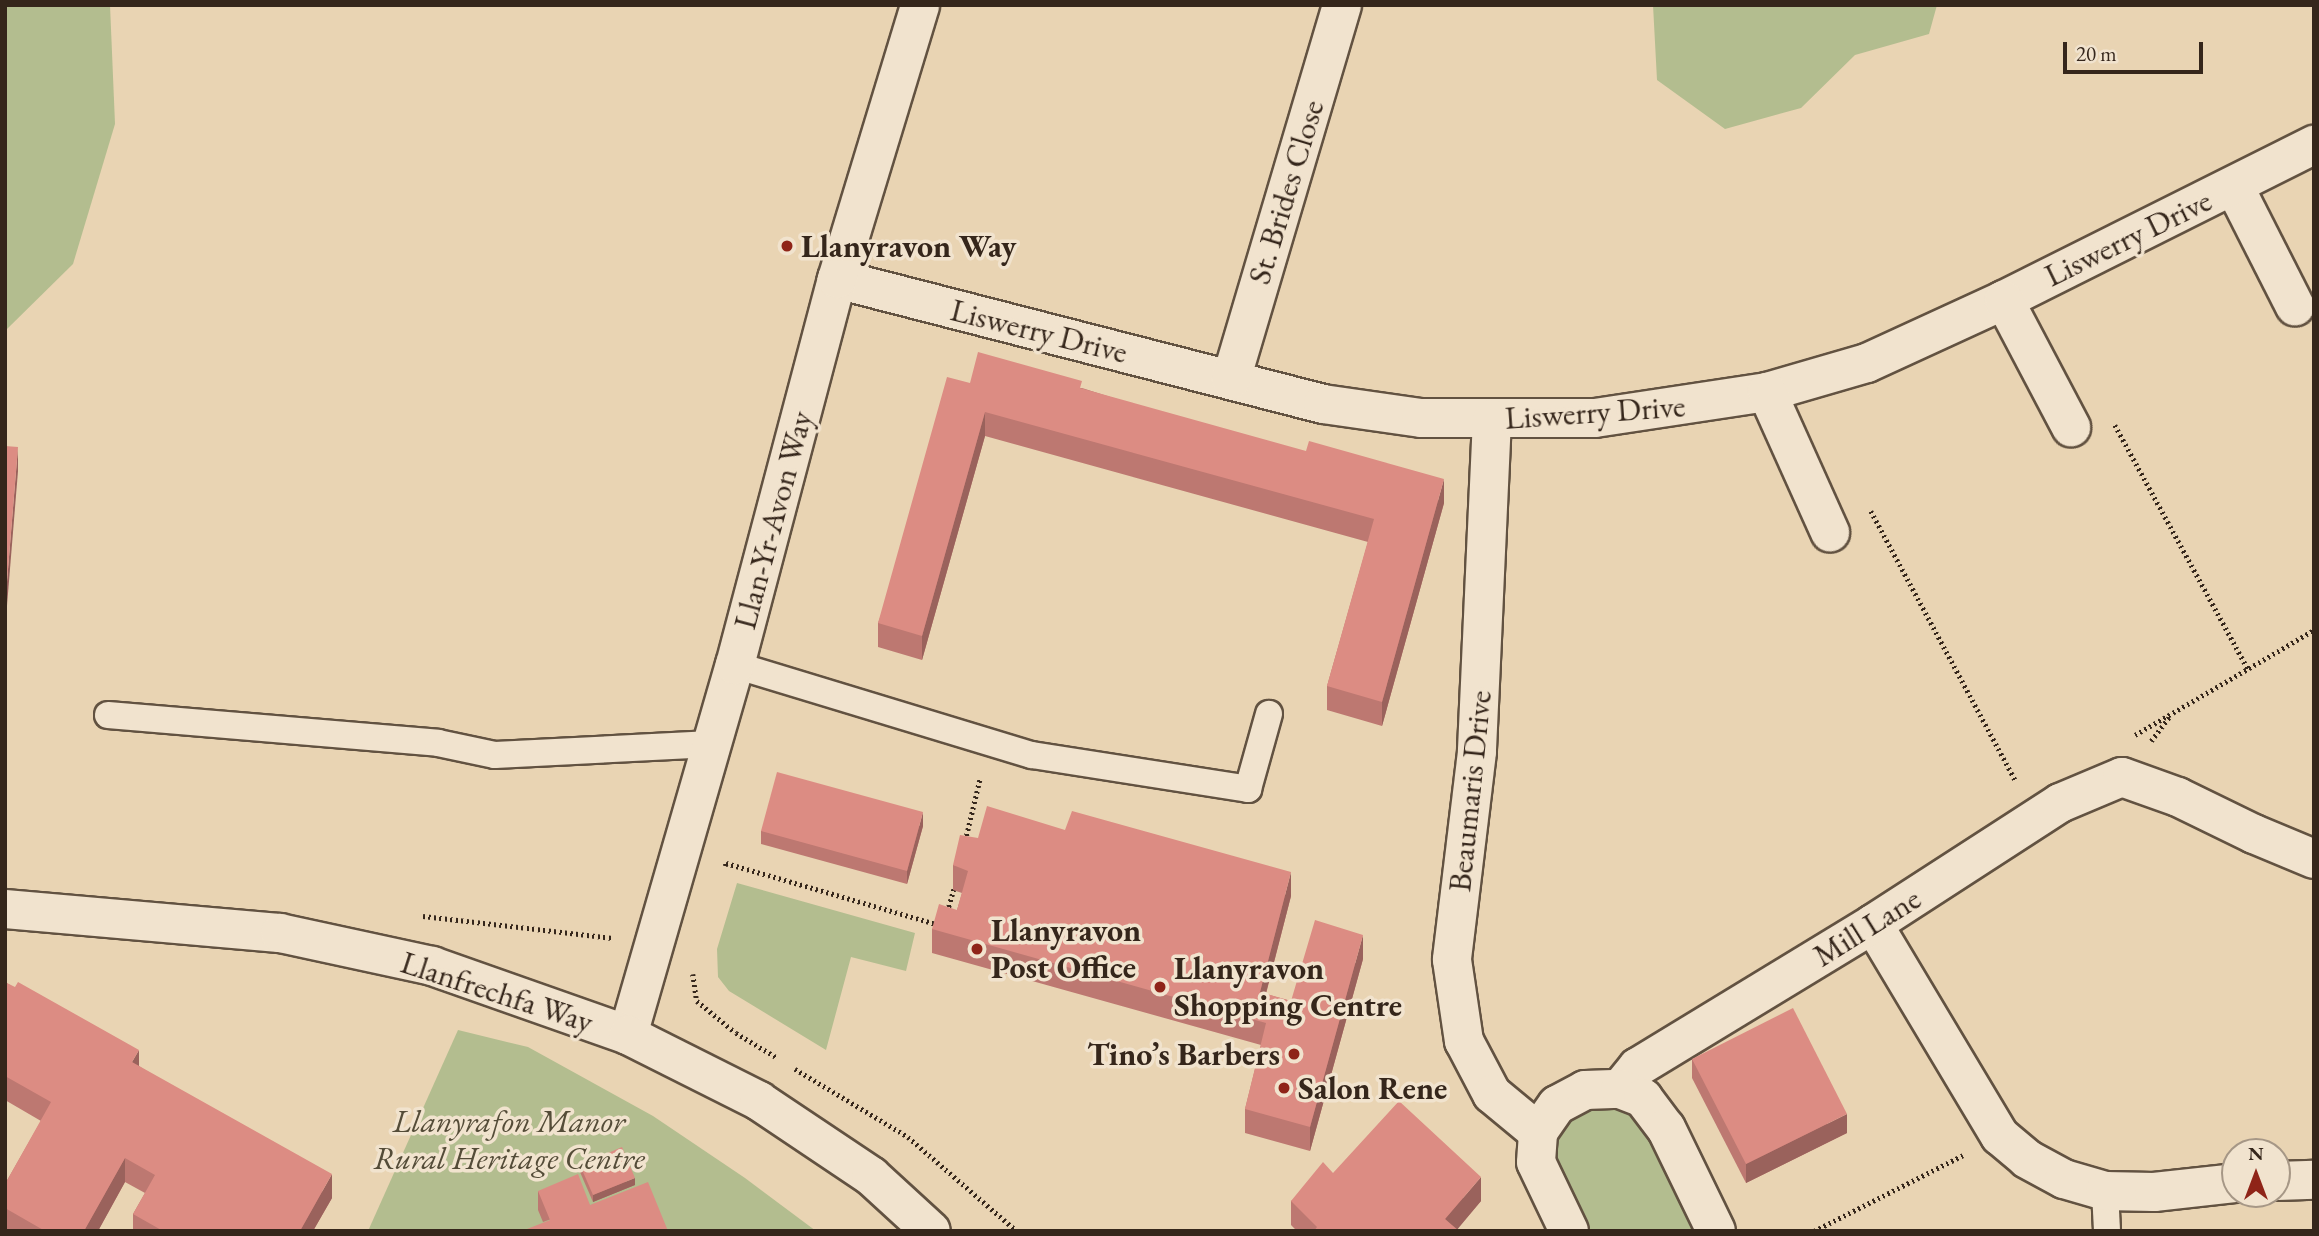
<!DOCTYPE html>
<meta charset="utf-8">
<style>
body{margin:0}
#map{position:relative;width:2319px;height:1236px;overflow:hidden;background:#e9d4b3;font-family:"EB Garamond",serif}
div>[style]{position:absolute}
.green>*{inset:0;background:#b3bd8f}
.path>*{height:4.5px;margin-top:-2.25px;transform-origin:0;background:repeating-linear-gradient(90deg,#35261b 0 2px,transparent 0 5.5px)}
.roads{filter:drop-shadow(2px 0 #625241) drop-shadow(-2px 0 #625241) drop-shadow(0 2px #625241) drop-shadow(0 -2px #625241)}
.service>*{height:26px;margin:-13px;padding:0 13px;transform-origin:13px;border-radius:13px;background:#f1e3ce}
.minor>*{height:38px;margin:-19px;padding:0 19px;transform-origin:19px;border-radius:19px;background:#f1e3ce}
.tertiary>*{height:38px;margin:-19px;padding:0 19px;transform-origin:19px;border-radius:19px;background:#f1e3ce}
.wall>*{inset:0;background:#bd7871}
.shaded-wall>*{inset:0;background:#9a625c}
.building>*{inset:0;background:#dc8c83}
.dots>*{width:19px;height:19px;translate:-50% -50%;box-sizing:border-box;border:4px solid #f1e3ce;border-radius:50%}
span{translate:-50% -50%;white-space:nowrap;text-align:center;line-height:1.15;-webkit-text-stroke:7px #f1e3ce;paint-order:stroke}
.street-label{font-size:32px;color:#35261b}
.poi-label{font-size:32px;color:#35261b;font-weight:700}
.left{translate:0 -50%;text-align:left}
.right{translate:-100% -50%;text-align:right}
.park-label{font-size:32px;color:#544c38;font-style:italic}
.frame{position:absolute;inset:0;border:7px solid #35261b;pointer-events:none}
.north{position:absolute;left:2221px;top:1138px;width:70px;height:70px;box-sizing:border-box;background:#f1e3ce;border:2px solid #a69786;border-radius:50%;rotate:0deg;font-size:19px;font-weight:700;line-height:28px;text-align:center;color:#35261b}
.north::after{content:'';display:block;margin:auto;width:24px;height:32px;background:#8f2418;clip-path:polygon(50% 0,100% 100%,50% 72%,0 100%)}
.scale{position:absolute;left:2063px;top:42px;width:140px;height:32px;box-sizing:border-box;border:4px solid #35261b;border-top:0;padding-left:9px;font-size:21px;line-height:24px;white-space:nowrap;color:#35261b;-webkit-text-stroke:5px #f1e3ce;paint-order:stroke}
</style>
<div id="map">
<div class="green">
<div style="clip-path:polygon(5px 5px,110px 5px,115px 124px,73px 264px,5px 331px)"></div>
<div style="clip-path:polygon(1653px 5px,1937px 5px,1929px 34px,1855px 55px,1801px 108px,1725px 129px,1657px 80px)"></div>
<div style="clip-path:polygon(737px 883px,915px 933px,906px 971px,851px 957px,826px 1050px,729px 991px,718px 977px,717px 949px)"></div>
<div style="clip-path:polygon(458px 1030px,528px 1047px,653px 1116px,745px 1178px,816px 1231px,368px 1231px)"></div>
<div style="clip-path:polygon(1602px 1098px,1644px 1119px,1695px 1231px,1588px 1231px,1561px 1170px,1555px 1155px,1555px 1138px,1561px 1123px)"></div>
</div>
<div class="path">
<div style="left:2115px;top:425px;width:278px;rotate:61.4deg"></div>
<div style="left:1871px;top:511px;width:305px;rotate:61.8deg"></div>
<div style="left:2135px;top:735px;width:208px;rotate:-30.4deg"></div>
<div style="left:2151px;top:741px;width:30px;rotate:-53deg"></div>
<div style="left:965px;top:841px;width:65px;rotate:-76.6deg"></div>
<div style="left:725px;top:866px;width:3px;rotate:-72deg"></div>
<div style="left:726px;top:863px;width:222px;rotate:16.2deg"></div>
<div style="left:947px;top:912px;width:26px;rotate:-74deg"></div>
<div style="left:423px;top:916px;width:191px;rotate:6.6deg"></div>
<div style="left:693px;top:974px;width:27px;rotate:82deg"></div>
<div style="left:697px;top:1001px;width:50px;rotate:39.4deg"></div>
<div style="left:736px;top:1033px;width:47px;rotate:31deg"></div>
<div style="left:795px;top:1069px;width:132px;rotate:31deg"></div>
<div style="left:908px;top:1137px;width:144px;rotate:40.8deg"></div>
<div style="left:1814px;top:1231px;width:167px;rotate:-27deg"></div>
</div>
<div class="roads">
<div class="service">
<div style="left:735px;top:665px;width:310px;rotate:16.9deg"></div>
<div style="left:1032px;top:755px;width:219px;rotate:8.9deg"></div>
<div style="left:1248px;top:789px;width:78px;rotate:-74.4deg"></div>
<div style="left:108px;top:715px;width:331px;rotate:4.8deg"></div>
<div style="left:438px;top:743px;width:58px;rotate:11.9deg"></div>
<div style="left:495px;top:755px;width:217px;rotate:-2.9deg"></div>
<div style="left:2105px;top:1191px;width:40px;rotate:87.1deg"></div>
</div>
<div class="minor">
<div style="left:2234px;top:186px;width:135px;rotate:63.1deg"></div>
<div style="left:837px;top:279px;width:502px;rotate:14.42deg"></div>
<div style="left:1323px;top:404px;width:99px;rotate:8.1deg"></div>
<div style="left:1421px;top:418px;width:174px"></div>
<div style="left:1595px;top:418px;width:174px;rotate:-8.6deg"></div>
<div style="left:1767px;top:392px;width:104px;rotate:-16.2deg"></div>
<div style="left:1867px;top:363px;width:151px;rotate:-24.7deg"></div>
<div style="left:2004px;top:300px;width:347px;rotate:-26.6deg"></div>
<div style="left:2004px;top:300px;width:144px;rotate:62.2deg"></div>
<div style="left:1231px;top:380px;width:391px;rotate:-73.5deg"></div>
<div style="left:1767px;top:392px;width:154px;rotate:65.8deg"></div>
<div style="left:1492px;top:419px;width:333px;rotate:92.6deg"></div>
<div style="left:1477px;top:752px;width:209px;rotate:96.9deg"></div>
<div style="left:1452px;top:960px;width:82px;rotate:81.6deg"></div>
<div style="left:1464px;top:1041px;width:60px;rotate:62.2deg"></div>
<div style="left:1492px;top:1094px;width:60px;rotate:39.6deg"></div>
<div style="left:1873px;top:924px;width:247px;rotate:59.1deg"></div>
<div style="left:2000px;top:1136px;width:35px;rotate:40deg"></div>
<div style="left:2027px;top:1159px;width:42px;rotate:28.4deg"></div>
<div style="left:2064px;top:1179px;width:43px;rotate:16.3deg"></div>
<div style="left:2105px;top:1191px;width:49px;rotate:1.2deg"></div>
<div style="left:2154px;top:1192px;width:81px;rotate:-6.3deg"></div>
<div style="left:628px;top:1035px;width:385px;rotate:-73.9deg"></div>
<div style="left:735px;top:665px;width:399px;rotate:-75.2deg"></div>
<div style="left:837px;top:279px;width:286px;rotate:-73.1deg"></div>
<div style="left:1620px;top:1089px;width:28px;rotate:-51deg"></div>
<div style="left:1638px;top:1067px;width:275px;rotate:-31.3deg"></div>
<div style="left:1873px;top:924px;width:223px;rotate:-32.9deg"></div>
<div style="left:2060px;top:803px;width:67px;rotate:-22.8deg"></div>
<div style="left:2122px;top:777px;width:59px;rotate:19.7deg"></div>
<div style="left:2178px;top:797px;width:85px;rotate:26deg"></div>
<div style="left:2254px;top:834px;width:65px;rotate:22.6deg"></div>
<div style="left:2277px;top:1181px;width:37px;rotate:-2deg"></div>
<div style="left:1569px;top:1231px;width:76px;rotate:-115.6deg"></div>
<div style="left:1536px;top:1162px;width:30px;rotate:-86deg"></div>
<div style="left:1538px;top:1132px;width:33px;rotate:-55deg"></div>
<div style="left:1557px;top:1105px;width:32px;rotate:-28deg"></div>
<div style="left:1585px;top:1090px;width:35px;rotate:-2deg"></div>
<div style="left:1620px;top:1089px;width:25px;rotate:21deg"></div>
<div style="left:1643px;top:1098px;width:38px;rotate:53deg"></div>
<div style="left:1666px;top:1128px;width:114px;rotate:64.1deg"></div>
</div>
<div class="tertiary">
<div style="left:5px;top:909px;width:276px;rotate:5deg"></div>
<div style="left:280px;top:933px;width:156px;rotate:12.2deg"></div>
<div style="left:432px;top:966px;width:208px;rotate:19.4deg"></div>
<div style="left:628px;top:1035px;width:147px;rotate:26.7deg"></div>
<div style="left:759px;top:1101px;width:135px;rotate:33.8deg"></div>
<div style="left:871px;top:1176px;width:81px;rotate:42.5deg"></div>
</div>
</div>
<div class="wall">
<div style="clip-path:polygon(970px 383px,1082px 388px,1444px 503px,1382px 726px,1327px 710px,1327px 686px,1368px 542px,985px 436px,922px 660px,878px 647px,878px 623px)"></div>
<div style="clip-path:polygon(923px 826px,907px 884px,761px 844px,761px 831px)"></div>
<div style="clip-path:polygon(953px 865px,1291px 896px,1266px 994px,1291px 1001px,1363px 959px,1310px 1151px,1245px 1133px,1245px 1109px,1261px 1045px,932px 953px,932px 929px,957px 910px,962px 893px,953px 890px)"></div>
<div style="clip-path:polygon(5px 982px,139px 1066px,332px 1198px,313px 1231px,133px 1231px,133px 1214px,145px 1193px,125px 1182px,98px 1231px,5px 1231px,5px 1184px,41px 1121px,5px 1100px)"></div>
<div style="clip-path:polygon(1692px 1059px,1847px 1133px,1746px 1183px,1692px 1078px)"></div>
<div style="clip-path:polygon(580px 1165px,635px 1185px,593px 1202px,580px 1172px)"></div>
<div style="clip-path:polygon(1333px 1173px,1481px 1201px,1457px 1229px,1459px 1231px,1297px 1231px,1291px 1225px,1291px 1201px)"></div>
<div style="clip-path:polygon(538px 1191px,590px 1205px,543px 1222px,538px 1210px)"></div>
</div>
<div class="shaded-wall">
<div style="clip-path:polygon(985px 412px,985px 436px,922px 660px,922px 636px)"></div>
<div style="clip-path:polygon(18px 447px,18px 471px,5px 630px,5px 606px)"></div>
<div style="clip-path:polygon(1444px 479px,1444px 503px,1382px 726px,1382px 702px)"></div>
<div style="clip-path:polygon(923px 812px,923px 826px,907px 884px,907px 871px)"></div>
<div style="clip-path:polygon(1291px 872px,1291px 896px,1260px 1016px,1260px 992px)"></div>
<div style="clip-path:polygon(1363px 935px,1363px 959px,1310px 1151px,1310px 1127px)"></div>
<div style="clip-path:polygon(139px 1050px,139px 1074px,132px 1062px)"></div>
<div style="clip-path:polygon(1847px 1114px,1847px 1133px,1746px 1183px,1746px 1164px)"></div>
<div style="clip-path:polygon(125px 1158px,125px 1182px,98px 1231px,84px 1231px)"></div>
<div style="clip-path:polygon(332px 1174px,332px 1198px,313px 1231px,300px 1231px)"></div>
<div style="clip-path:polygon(1481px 1177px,1481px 1201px,1456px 1231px,1445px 1219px)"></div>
<div style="clip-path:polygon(635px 1178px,635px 1185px,593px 1202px,593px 1195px)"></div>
</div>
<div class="building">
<div style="clip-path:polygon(978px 352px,1082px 381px,1080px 388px,1306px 451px,1309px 441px,1444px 479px,1382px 702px,1327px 686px,1374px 519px,985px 412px,922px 636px,878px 623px,947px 377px,970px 383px)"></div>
<div style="clip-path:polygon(5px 446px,18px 447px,5px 606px)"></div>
<div style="clip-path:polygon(777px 772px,923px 812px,907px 871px,761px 831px)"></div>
<div style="clip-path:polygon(987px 806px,1065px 830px,1072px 811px,1291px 872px,1260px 992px,1291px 1001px,1315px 920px,1363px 935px,1310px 1127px,1245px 1109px,1266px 1023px,932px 929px,939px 904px,957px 910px,968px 871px,953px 865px,960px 835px,978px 838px)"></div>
<div style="clip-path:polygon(5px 982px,15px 987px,18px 982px,139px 1050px,132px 1062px,332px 1174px,300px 1231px,163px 1231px,133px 1214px,155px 1175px,125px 1158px,84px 1231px,45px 1231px,5px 1208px,5px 1184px,51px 1102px,5px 1076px)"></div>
<div style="clip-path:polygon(1793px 1008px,1847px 1114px,1746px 1164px,1692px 1059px)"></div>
<div style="clip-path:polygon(1399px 1101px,1481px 1177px,1445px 1219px,1459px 1231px,1314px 1231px,1317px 1227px,1291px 1201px,1323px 1162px,1333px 1173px)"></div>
<div style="clip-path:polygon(622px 1147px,635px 1178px,593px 1195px,580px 1165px)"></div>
<div style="clip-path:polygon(578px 1174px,590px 1205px,648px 1182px,668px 1231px,522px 1231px,550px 1220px,538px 1191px)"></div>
</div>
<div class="dots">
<div style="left:787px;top:246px;background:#8f2418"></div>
<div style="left:977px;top:949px;background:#8f2418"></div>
<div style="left:1160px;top:987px;background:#8f2418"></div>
<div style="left:1294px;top:1054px;background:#8f2418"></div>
<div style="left:1284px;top:1088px;background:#8f2418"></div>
</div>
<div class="street-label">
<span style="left:1286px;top:192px;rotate:-73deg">St. Brides Close</span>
<span style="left:2128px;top:238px;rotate:-26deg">Liswerry Drive</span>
<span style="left:1039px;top:331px;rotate:14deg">Liswerry Drive</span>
<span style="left:1595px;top:412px;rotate:-4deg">Liswerry Drive</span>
<span style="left:773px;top:520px;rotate:-75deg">Llan-Yr-Avon Way</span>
<span style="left:1470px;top:791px;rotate:-84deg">Beaumaris Drive</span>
<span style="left:1867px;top:927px;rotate:-32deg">Mill Lane</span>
<span style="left:497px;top:992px;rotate:18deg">Llanfrechfa Way</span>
</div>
<div class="poi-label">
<span class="left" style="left:801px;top:246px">Llanyravon Way</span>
<span class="left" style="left:991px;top:949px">Llanyravon<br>Post Office</span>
<span class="left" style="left:1174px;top:987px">Llanyravon<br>Shopping Centre</span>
<span class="right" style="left:1280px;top:1054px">Tino’s Barbers</span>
<span class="left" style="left:1298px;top:1088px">Salon Rene</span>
</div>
<div class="park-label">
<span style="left:509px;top:1140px">Llanyrafon Manor<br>Rural Heritage Centre</span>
</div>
<div class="frame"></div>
<div class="north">N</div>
<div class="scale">20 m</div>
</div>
